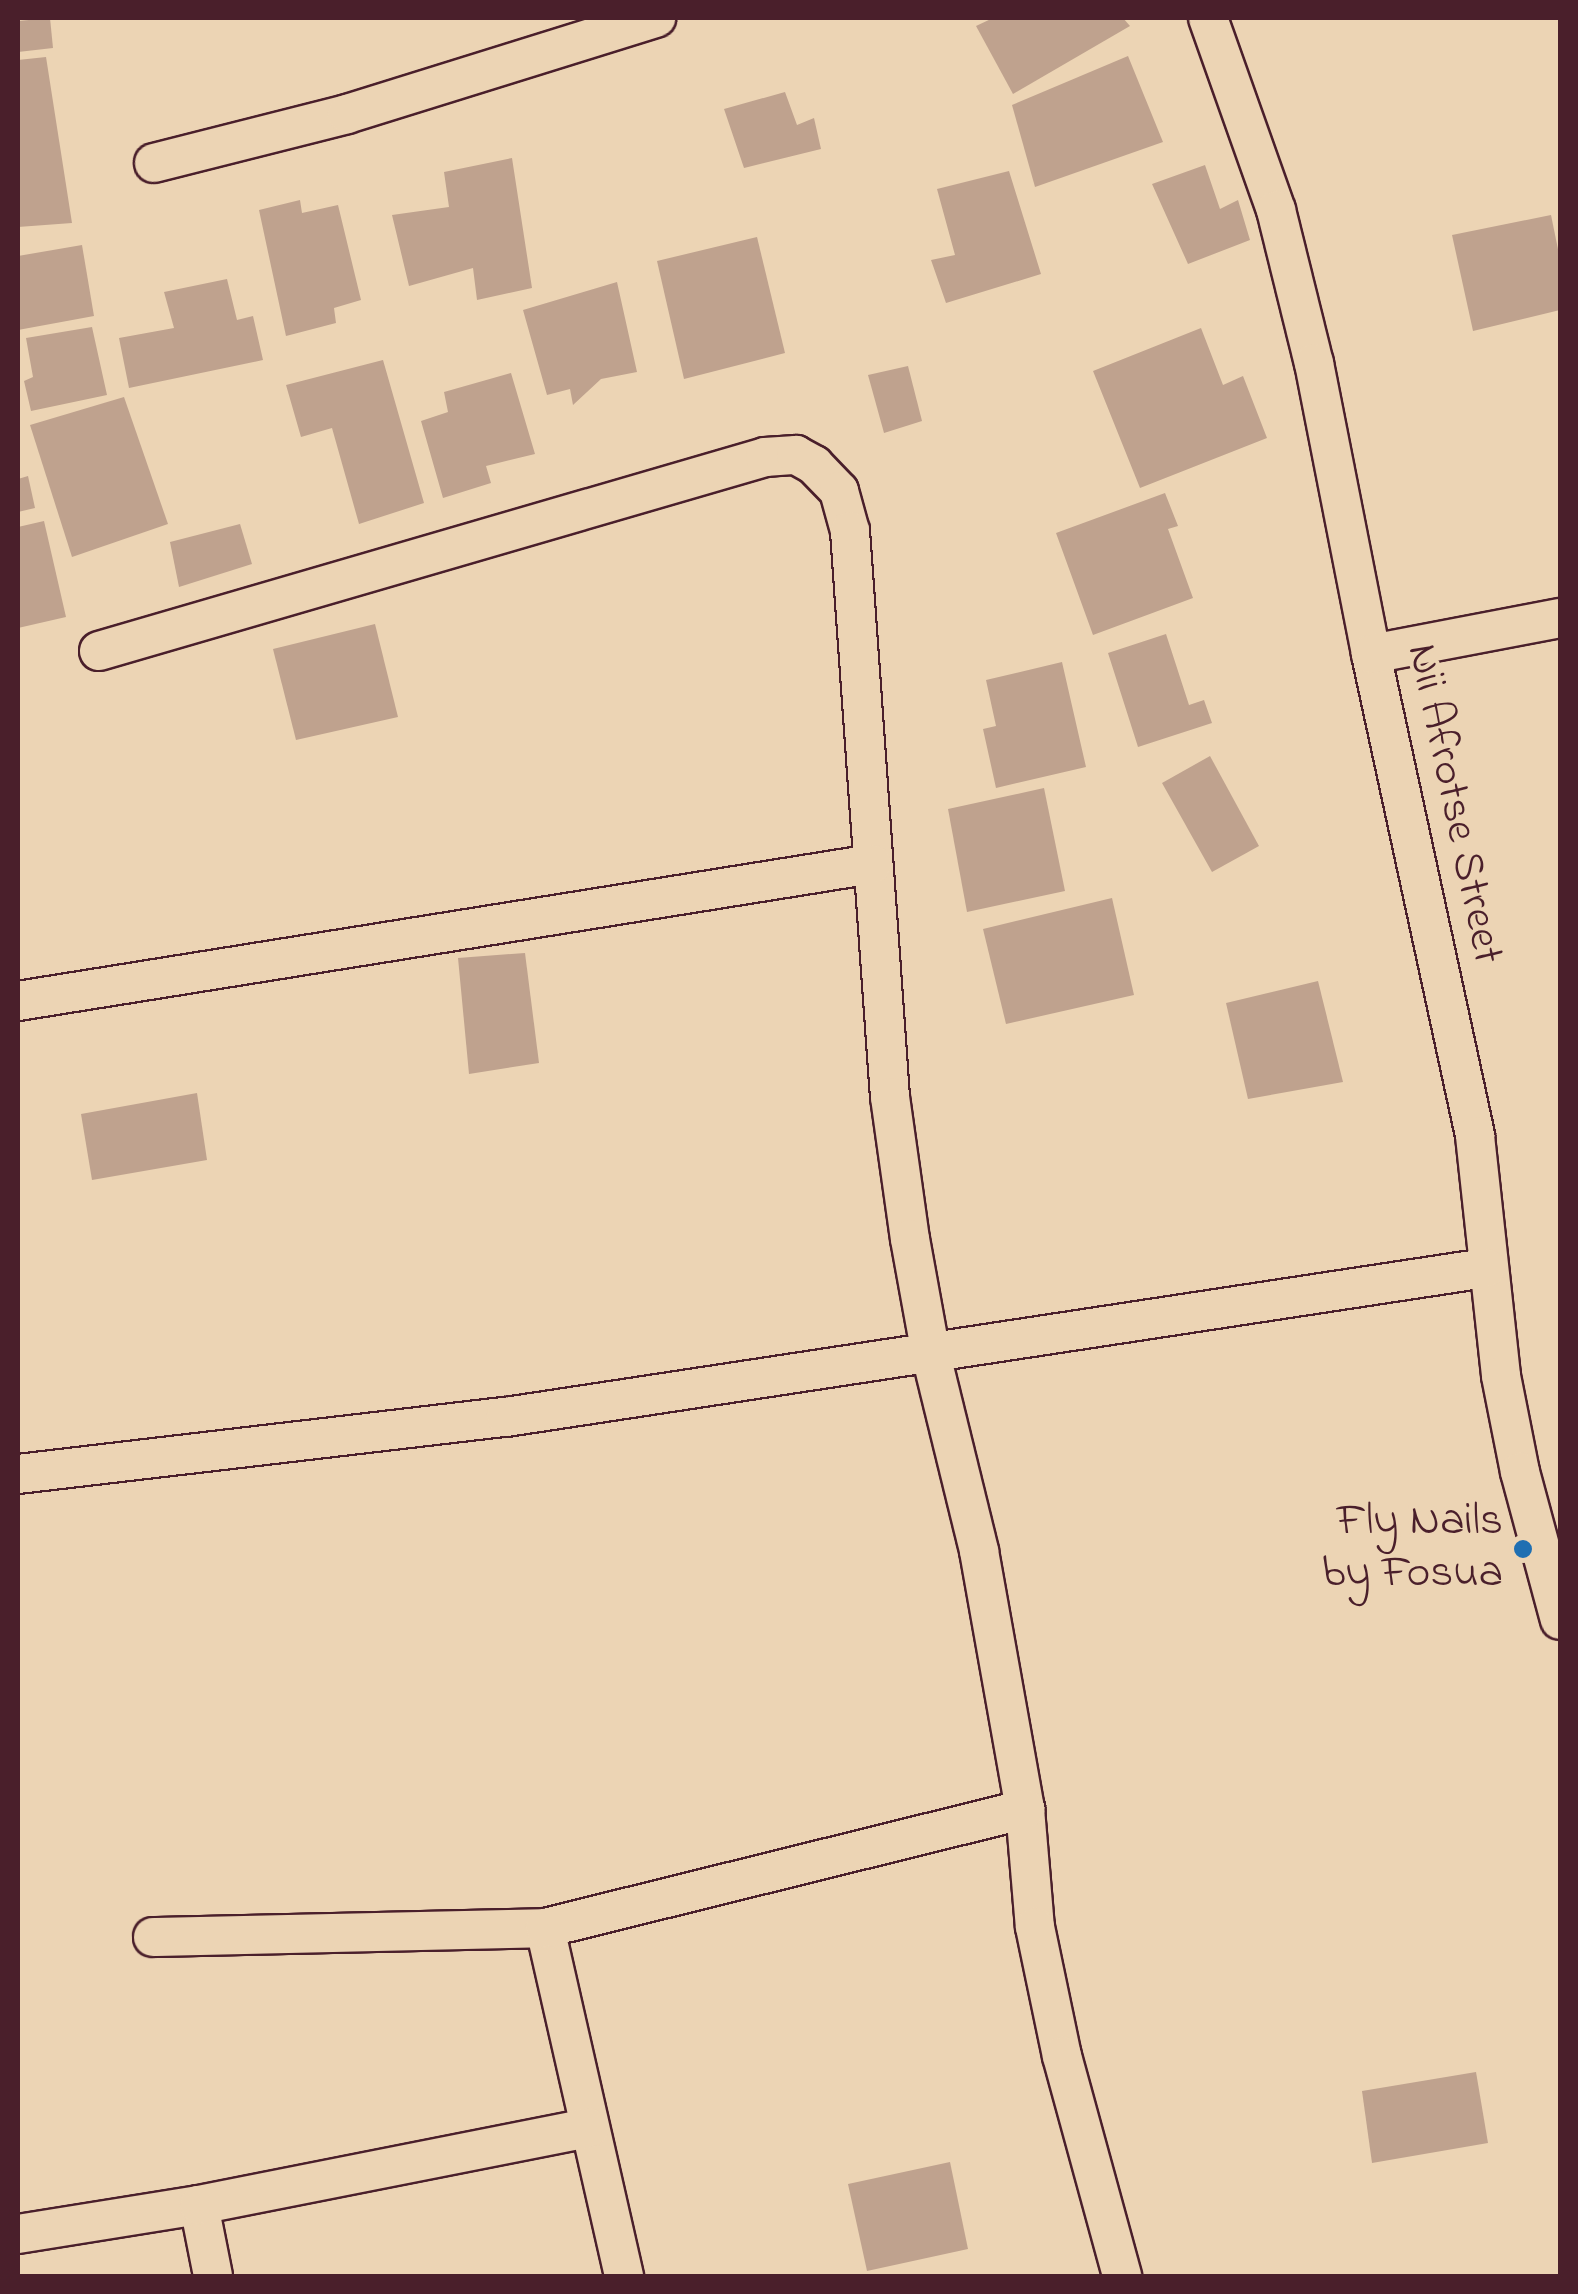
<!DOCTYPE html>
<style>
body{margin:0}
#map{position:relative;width:1578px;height:2294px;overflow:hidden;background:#ecd4b4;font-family:"Indie Flower",sans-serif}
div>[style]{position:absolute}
.building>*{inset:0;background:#bfa28e}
.roads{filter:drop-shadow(2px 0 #4a1f2b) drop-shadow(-2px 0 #4a1f2b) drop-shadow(0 2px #4a1f2b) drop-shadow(0 -2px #4a1f2b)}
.minor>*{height:38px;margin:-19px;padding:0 19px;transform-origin:19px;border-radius:19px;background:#ecd4b4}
.dots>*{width:28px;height:28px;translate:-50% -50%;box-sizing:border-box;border:5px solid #ecd4b4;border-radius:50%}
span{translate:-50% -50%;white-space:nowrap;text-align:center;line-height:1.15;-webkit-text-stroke:8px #ecd4b4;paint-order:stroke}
.street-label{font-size:45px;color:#4a1f2b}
.poi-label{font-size:45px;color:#4a1f2b}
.right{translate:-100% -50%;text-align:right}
.frame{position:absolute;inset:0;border:20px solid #4a1f2b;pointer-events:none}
</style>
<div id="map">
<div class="building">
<div style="clip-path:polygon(50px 18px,53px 48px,18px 52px,18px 21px)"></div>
<div style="clip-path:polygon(993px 18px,1123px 18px,1130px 26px,1013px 94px,976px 26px)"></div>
<div style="clip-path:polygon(1128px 56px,1163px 142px,1035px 187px,1012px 105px)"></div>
<div style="clip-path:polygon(46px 57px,72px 223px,18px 227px,18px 60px)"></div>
<div style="clip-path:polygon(785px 92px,797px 125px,814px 118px,821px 149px,744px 168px,724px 109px)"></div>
<div style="clip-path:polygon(512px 158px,532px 288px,477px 300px,473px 268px,409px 286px,392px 215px,449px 207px,444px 172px)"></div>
<div style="clip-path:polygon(1205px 165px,1220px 209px,1238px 200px,1250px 240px,1188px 264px,1152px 184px)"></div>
<div style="clip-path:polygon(1009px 171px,1041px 274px,946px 303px,931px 260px,955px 255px,937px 189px)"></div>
<div style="clip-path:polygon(300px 200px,302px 213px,338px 205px,361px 300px,334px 308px,336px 323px,286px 336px,259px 210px)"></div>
<div style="clip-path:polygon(1551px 215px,1560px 259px,1560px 310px,1473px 331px,1452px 235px)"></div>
<div style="clip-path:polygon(757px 237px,785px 353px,684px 379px,657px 261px)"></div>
<div style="clip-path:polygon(82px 245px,94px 316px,18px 330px,18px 256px)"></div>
<div style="clip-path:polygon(227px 279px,237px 320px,253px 316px,263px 360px,129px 388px,119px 338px,174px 328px,164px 292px)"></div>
<div style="clip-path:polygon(617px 282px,637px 372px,601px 379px,573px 405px,570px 389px,547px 395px,523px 310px)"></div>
<div style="clip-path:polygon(92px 327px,107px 395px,31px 411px,24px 381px,33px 377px,26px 338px)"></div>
<div style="clip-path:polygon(1201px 328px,1223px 385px,1243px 376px,1267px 438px,1140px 488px,1093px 371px)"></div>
<div style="clip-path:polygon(383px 360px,424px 503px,359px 524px,332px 428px,301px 437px,286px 385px)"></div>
<div style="clip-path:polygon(908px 366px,922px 421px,884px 433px,868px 375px)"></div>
<div style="clip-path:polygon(511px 373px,535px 454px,486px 466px,491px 483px,443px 498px,421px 421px,448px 412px,444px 392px)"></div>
<div style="clip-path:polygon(124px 397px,168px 524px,72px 557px,30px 425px)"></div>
<div style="clip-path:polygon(28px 476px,35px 508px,18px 512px,18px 479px)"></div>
<div style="clip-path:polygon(1165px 493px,1178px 526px,1168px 529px,1193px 598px,1093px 635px,1056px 533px)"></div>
<div style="clip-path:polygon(44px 521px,66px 617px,18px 628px,18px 527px)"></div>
<div style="clip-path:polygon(240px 524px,252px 564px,179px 587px,170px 542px)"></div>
<div style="clip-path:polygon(375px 624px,398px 717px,296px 740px,273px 649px)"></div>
<div style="clip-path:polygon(1166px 634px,1189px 705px,1204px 700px,1212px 723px,1138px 747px,1108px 653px)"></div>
<div style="clip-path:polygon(1062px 662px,1086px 767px,996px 788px,983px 729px,996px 726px,986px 680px)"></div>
<div style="clip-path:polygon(1210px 756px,1259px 846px,1212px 872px,1162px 783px)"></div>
<div style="clip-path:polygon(1044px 788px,1065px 891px,967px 912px,948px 809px)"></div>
<div style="clip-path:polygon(1112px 898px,1134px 995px,1006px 1024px,983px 929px)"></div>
<div style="clip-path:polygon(525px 953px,539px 1063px,469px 1074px,458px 958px)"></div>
<div style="clip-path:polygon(1318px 981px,1343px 1082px,1248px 1099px,1226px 1003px)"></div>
<div style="clip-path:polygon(197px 1093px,207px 1160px,92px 1180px,81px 1114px)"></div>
<div style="clip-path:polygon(1476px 2072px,1488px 2143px,1372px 2163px,1362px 2091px)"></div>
<div style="clip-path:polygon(950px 2162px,968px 2249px,867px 2271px,848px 2184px)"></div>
</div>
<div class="roads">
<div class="minor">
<div style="left:1208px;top:18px;width:204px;rotate:70.5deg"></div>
<div style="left:1276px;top:210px;width:158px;rotate:76.1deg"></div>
<div style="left:1314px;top:363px;width:297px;rotate:78.9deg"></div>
<div style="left:1371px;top:654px;width:493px;rotate:77.8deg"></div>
<div style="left:1475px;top:1136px;width:241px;rotate:83.8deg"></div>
<div style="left:1501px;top:1376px;width:98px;rotate:78.8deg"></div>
<div style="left:1520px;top:1472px;width:153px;rotate:74.9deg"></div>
<div style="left:154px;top:163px;width:199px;rotate:-14.2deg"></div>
<div style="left:347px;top:114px;width:324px;rotate:-17.3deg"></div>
<div style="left:99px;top:651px;width:694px;rotate:-16.24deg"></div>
<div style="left:765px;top:457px;width:31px;rotate:-4deg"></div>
<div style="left:796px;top:455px;width:21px;rotate:29deg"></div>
<div style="left:814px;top:465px;width:36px;rotate:46deg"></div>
<div style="left:839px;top:491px;width:41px;rotate:74.6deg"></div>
<div style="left:850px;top:531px;width:567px;rotate:85.96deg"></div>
<div style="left:890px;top:1097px;width:143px;rotate:82deg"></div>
<div style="left:910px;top:1239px;width:118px;rotate:79.7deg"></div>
<div style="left:931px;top:1355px;width:202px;rotate:76.2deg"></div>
<div style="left:979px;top:1551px;width:262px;rotate:79.9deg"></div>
<div style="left:1025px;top:1809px;width:118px;rotate:85.2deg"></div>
<div style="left:1035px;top:1927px;width:132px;rotate:78.2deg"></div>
<div style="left:1062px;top:2056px;width:228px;rotate:74.7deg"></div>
<div style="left:1371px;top:654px;width:192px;rotate:-10.8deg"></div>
<div style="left:18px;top:1001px;width:865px;rotate:-9.11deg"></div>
<div style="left:18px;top:1474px;width:491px;rotate:-6.7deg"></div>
<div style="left:506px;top:1417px;width:991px;rotate:-8.65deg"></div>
<div style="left:545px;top:1928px;width:357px;rotate:77.2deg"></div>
<div style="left:153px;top:1937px;width:392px;rotate:-1.3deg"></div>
<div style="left:545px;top:1928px;width:495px;rotate:-13.9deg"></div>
<div style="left:199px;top:2205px;width:72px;rotate:78.8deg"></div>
<div style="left:18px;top:2234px;width:183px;rotate:-9.1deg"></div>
<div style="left:199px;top:2205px;width:398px;rotate:-11.2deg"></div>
</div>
</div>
<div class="dots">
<div style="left:1523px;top:1549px;background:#1f6fb2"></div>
</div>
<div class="street-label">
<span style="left:1453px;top:804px;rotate:78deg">Nii Afrotse Street</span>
</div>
<div class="poi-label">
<span class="right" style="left:1503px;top:1549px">Fly Nails<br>by Fosua</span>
</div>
<div class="frame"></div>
</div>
